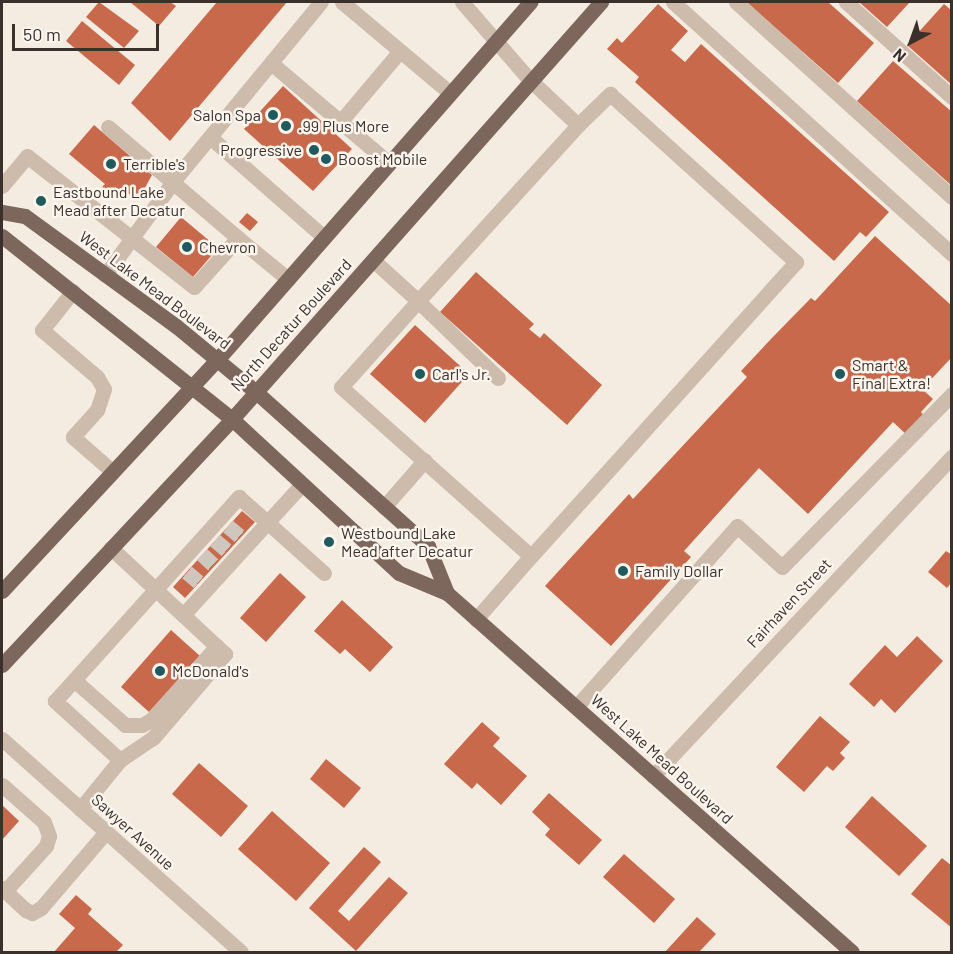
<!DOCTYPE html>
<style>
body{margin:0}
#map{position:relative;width:953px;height:954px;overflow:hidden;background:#f4ebe1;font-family:Barlow,sans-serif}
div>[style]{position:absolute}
.building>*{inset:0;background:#c8694b}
.minor-tunnel>*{height:15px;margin-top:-7.5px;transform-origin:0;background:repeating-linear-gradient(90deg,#cfc6bd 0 15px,transparent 0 23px)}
.minor>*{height:15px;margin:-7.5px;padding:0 7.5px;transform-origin:7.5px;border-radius:7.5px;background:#cdbbac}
.major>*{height:15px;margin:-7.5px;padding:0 7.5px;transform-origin:7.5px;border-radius:7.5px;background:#7d675c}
.dots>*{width:16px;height:16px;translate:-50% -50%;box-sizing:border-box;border:3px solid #fbf5ee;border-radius:50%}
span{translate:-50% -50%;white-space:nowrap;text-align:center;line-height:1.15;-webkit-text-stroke:5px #fbf5ee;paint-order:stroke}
.poi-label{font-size:16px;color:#3b302b}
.right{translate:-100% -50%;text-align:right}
.left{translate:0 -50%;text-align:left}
.street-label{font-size:16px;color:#3b302b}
.frame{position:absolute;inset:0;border:3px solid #3b302b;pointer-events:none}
.north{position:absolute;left:881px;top:12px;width:60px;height:60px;-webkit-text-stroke:4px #fbf5ee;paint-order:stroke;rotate:221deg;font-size:16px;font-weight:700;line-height:24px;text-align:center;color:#3b302b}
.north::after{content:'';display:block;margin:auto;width:21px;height:27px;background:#3b302b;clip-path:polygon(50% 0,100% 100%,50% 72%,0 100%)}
.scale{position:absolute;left:12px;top:24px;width:147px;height:27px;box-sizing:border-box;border:3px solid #3b302b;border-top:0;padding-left:8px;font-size:18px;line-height:21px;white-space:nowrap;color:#3b302b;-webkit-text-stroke:4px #fbf5ee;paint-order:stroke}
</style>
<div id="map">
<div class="building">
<div style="clip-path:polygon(99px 2px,139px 31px,124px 48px,86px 17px)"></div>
<div style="clip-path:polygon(130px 2px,170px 2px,176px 6px,159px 26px)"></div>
<div style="clip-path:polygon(217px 2px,287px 2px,170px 141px,131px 103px)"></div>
<div style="clip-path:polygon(746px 2px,828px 2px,874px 43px,838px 83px)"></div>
<div style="clip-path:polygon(859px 2px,910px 2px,887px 27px)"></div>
<div style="clip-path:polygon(658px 4px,688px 31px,671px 50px,685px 62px,701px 44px,889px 212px,866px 237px,860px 232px,834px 261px,635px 82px,639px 77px,607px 49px,617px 38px,622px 43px)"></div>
<div style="clip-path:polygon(944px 4px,952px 11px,952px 85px,907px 45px)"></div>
<div style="clip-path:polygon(82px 21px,135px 65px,119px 85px,66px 41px)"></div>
<div style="clip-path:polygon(893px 61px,952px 112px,952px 186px,857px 101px)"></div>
<div style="clip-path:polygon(283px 86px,352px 149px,313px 191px,244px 129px)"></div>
<div style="clip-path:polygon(94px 125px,152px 175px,142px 193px,112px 196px,102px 187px,105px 184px,69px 154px)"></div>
<div style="clip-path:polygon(247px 213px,258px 222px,250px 231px,239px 222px)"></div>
<div style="clip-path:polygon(181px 217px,218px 248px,193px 277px,156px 247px)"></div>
<div style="clip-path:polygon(875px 236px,952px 306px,952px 357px,922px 389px,933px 399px,921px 412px,926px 418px,909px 437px,893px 422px,808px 514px,759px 468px,684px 551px,691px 557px,611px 646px,545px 586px,629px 494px,633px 499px,747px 377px,741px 371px,770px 340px,811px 298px,815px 301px)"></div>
<div style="clip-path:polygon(476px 272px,534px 324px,529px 329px,540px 338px,544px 333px,602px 385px,567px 425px,440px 312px)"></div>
<div style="clip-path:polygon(415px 325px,469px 374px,425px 423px,370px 374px)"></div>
<div style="clip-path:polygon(242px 511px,255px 522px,185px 598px,173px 587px)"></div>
<div style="clip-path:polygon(946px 551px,952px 555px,952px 582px,947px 588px,928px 572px)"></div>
<div style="clip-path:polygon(280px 573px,306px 597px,266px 642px,240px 618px)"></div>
<div style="clip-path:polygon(342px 600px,393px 647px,370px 672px,345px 649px,340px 654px,314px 631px)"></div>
<div style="clip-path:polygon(171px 630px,200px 656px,149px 712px,121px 687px)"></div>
<div style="clip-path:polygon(917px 636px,943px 661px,895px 713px,881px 699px,874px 707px,849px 684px,885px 645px,897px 657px)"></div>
<div style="clip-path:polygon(820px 716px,850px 742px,840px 753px,845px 758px,833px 771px,827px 766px,804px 792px,776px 767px)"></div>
<div style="clip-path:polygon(482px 722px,500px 738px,493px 746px,527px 776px,501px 805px,477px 783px,472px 789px,444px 764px)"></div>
<div style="clip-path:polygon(326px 759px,361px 788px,344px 808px,310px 779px)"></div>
<div style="clip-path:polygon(199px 763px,248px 806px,221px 837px,172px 794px)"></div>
<div style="clip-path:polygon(549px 793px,602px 840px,579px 865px,545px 835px,550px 829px,532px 812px)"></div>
<div style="clip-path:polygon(872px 796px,927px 846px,899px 876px,845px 827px)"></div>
<div style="clip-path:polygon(2px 805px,19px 821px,2px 840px)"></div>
<div style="clip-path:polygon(272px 811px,330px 863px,296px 901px,238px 849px)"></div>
<div style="clip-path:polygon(364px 847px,381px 862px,338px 911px,349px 921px,389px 877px,408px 893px,356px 951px,309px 908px)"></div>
<div style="clip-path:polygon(624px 854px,675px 899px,654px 923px,603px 877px)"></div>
<div style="clip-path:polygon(942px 858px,952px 866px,952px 928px,911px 894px)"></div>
<div style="clip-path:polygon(76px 895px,92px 909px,88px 914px,123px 945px,116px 952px,54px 952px,75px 928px,59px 914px)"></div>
<div style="clip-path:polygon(697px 917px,716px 934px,699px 952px,665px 952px)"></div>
</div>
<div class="minor-tunnel">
<div style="left:228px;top:526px;width:17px;rotate:40deg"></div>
<div style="left:215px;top:540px;width:17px;rotate:40deg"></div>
<div style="left:202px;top:554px;width:18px;rotate:43deg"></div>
<div style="left:187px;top:572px;width:17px;rotate:40deg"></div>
</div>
<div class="minor">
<div style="left:342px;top:2px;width:141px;rotate:40.1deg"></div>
<div style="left:462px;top:2px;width:102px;rotate:49deg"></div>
<div style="left:529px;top:79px;width:67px;rotate:43.2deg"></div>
<div style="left:578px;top:125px;width:45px;rotate:-44.1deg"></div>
<div style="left:610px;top:94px;width:251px;rotate:42.1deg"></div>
<div style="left:796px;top:262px;width:396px;rotate:132deg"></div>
<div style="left:673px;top:2px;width:376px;rotate:42.1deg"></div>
<div style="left:736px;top:2px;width:291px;rotate:42.1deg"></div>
<div style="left:846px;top:2px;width:142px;rotate:41.9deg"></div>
<div style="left:271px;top:63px;width:155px;rotate:40.3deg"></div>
<div style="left:340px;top:122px;width:93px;rotate:-49.8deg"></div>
<div style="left:108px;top:127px;width:171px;rotate:40.5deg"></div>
<div style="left:210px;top:137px;width:152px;rotate:41.3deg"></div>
<div style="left:2px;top:186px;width:39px;rotate:-50deg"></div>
<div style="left:27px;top:156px;width:212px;rotate:38.1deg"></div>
<div style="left:194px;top:287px;width:66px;rotate:-48.1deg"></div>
<div style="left:238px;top:238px;width:65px;rotate:39.4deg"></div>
<div style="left:373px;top:260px;width:61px;rotate:42.3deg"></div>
<div style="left:418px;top:301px;width:115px;rotate:131.8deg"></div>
<div style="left:341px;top:387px;width:254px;rotate:41.7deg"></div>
<div style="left:531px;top:556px;width:84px;rotate:131.1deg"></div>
<div style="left:105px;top:275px;width:119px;rotate:-53.9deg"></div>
<div style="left:175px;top:179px;width:229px;rotate:-50.5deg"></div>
<div style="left:73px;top:291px;width:50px;rotate:128.5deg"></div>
<div style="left:42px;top:330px;width:72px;rotate:40.5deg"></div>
<div style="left:97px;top:377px;width:14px;rotate:60deg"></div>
<div style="left:104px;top:389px;width:22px;rotate:108deg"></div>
<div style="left:97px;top:410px;width:36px;rotate:132deg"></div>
<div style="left:73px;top:437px;width:53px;rotate:41.2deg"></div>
<div style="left:498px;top:378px;width:111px;rotate:-136.1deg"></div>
<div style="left:418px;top:301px;width:238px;rotate:-47.7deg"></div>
<div style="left:384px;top:507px;width:62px;rotate:-48.9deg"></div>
<div style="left:183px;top:615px;width:177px;rotate:-47.7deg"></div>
<div style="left:74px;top:680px;width:68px;rotate:41.4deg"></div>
<div style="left:125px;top:725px;width:17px"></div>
<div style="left:142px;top:725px;width:10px;rotate:-29deg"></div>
<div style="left:151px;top:720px;width:99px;rotate:-48.3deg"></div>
<div style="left:576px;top:707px;width:242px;rotate:-48.3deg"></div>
<div style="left:737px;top:526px;width:61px;rotate:42.3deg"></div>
<div style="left:782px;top:567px;width:243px;rotate:-45.5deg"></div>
<div style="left:2px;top:739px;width:320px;rotate:41.7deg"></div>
<div style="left:120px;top:760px;width:88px;rotate:-137.8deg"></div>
<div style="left:55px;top:701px;width:275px;rotate:-48deg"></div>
<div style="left:239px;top:497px;width:114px;rotate:41.8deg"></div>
<div style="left:653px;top:776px;width:438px;rotate:-46.9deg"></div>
<div style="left:2px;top:785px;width:56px;rotate:41.4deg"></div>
<div style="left:44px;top:822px;width:15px;rotate:70deg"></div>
<div style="left:49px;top:836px;width:10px;rotate:107deg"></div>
<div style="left:46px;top:846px;width:61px;rotate:132.3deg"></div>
<div style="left:80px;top:809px;width:63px;rotate:-50.8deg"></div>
<div style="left:120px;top:760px;width:40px;rotate:-34deg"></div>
<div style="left:153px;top:738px;width:111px;rotate:-49.4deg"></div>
<div style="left:225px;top:654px;width:156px;rotate:-137.1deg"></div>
<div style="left:2px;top:888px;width:33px;rotate:43deg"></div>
<div style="left:26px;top:910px;width:7px;rotate:27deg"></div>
<div style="left:32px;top:913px;width:10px;rotate:-29deg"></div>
<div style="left:41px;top:908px;width:100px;rotate:-49.5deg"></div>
</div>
<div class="major">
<div style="left:2px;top:212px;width:23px;rotate:10deg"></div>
<div style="left:25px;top:216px;width:187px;rotate:36.1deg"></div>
<div style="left:176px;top:326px;width:104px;rotate:39.5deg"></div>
<div style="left:256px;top:392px;width:231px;rotate:41.8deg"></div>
<div style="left:428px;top:546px;width:51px;rotate:68deg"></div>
<div style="left:2px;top:236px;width:294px;rotate:38.5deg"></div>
<div style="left:232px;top:419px;width:227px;rotate:42.7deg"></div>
<div style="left:399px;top:573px;width:52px;rotate:22.6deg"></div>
<div style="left:447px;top:593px;width:541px;rotate:41.55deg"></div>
<div style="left:2px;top:591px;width:316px;rotate:-47.1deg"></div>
<div style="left:217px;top:360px;width:476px;rotate:-48.8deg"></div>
<div style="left:2px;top:665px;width:337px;rotate:-46.9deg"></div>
<div style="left:232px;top:419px;width:557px;rotate:-48.49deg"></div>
</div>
<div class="dots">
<div style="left:273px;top:115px;background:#1f5a5e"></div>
<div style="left:286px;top:126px;background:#1f5a5e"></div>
<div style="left:314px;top:150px;background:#1f5a5e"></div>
<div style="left:326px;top:159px;background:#1f5a5e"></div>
<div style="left:111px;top:164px;background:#1f5a5e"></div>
<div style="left:41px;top:201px;background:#1f5a5e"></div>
<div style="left:187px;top:247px;background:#1f5a5e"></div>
<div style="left:420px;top:374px;background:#1f5a5e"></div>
<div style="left:840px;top:374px;background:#1f5a5e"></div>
<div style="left:329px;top:542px;background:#1f5a5e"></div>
<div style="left:623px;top:571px;background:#1f5a5e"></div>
<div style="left:160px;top:671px;background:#1f5a5e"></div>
</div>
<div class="poi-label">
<span class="right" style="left:261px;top:115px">Salon Spa</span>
<span class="left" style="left:298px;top:126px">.99 Plus More</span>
<span class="right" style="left:302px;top:150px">Progressive</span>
<span class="left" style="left:338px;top:159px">Boost Mobile</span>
<span class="left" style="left:123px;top:164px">Terrible's</span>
<span class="left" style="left:53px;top:201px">Eastbound Lake<br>Mead after Decatur</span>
<span class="left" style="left:199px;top:247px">Chevron</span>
<span class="left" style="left:852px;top:374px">Smart &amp;<br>Final Extra!</span>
<span class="left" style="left:432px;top:374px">Carl's Jr.</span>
<span class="left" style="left:341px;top:542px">Westbound Lake<br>Mead after Decatur</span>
<span class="left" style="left:635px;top:571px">Family Dollar</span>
<span class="left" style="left:172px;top:671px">McDonald's</span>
</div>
<div class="street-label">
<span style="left:155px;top:290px;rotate:37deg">West Lake Mead Boulevard</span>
<span style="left:291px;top:325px;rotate:-48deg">North Decatur Boulevard</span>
<span style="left:789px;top:603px;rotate:-47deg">Fairhaven Street</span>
<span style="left:662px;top:759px;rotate:42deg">West Lake Mead Boulevard</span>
<span style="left:133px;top:832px;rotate:42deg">Sawyer Avenue</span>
</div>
<div class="frame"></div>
<div class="north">N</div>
<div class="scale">50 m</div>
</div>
